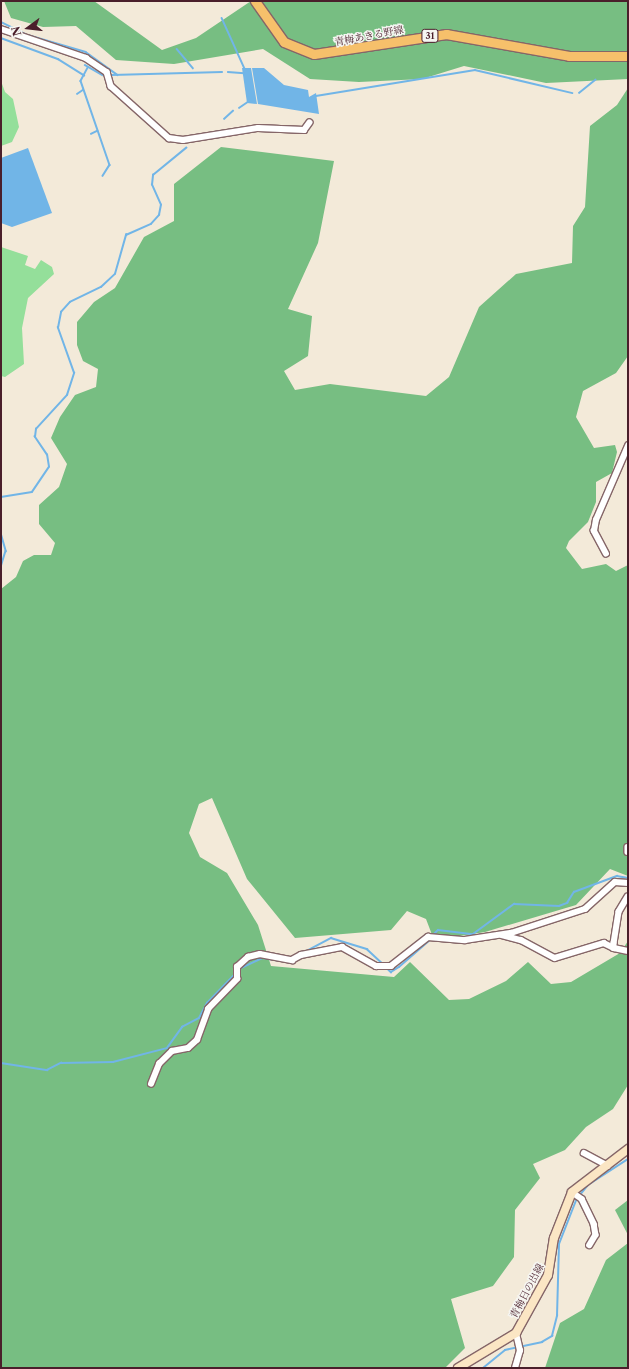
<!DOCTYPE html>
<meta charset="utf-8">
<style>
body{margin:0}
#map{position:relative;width:629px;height:1369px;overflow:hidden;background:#f3ead9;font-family:"Libre Caslon Text","Noto Serif JP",serif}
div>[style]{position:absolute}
.green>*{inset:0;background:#94df9a}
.forest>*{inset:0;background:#77be82}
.water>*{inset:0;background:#71b5e7}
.stream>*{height:1.5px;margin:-0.75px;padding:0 0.75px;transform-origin:0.75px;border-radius:0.75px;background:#71b5e7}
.roads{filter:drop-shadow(1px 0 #856668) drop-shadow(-1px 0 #856668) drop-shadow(0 1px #856668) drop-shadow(0 -1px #856668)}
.street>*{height:5.5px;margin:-2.75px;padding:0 2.75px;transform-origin:2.75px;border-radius:2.75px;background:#fff}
.secondary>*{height:8px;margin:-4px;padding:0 4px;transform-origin:4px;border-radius:4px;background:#fbe6c4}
.primary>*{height:9px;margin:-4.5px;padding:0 4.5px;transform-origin:4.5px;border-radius:4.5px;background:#f6c06b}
span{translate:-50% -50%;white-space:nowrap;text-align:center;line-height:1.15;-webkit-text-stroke:3px #f6f6f2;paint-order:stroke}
.shield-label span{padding:1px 3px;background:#f6f6f2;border:1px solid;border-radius:3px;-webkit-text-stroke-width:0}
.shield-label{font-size:9px;color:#4a1f2b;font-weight:700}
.street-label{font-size:10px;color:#4a1f2b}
.frame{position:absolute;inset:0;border:2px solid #4a1f2b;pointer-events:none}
.north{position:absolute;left:8px;top:8px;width:40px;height:40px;-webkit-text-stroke:3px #f6f6f2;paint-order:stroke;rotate:255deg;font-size:11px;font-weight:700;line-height:16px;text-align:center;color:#4a1f2b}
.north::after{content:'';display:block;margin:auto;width:14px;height:18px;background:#4a1f2b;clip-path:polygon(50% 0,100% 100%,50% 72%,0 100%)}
</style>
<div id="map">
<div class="green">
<div style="clip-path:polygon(1px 81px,5px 92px,13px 99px,19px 127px,12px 142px,1px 146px)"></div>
<div style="clip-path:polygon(1px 247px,28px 256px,25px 265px,35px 269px,41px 260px,52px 267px,54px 274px,28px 298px,22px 328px,24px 364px,5px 377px,1px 376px)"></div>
</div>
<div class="forest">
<div style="clip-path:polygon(4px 1px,94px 1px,162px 50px,196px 38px,251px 1px,628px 1px,628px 79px,546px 83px,464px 66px,422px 79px,359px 82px,310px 79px,263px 49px,174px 64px,116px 60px,76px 26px,43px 27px,11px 18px)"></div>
<div style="clip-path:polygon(628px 88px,628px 356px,616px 373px,583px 391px,576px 417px,594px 448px,615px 445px,617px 452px,612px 473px,596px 482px,596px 502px,588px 522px,569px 541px,566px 548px,582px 569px,606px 564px,616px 571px,628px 565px,628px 876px,610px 869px,576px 905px,485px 932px,434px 940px,426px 919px,407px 911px,391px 930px,295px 938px,247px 879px,212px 798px,199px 804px,189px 833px,200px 857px,227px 873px,258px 925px,271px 966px,394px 977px,410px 962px,449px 1000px,469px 999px,506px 981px,528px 962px,551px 984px,571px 982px,620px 953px,628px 941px,628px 1085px,613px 1109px,586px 1127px,565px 1150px,533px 1164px,540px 1178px,515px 1210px,514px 1257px,493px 1286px,451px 1299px,465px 1348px,445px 1368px,1px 1368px,1px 589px,16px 577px,23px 561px,34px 555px,51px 555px,55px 543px,39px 524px,39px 505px,59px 487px,67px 464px,51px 438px,60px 417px,75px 395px,96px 387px,98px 369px,83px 361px,77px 345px,77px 322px,94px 302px,115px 288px,144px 237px,174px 221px,174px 184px,221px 147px,334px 161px,318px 243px,288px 309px,312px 316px,308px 356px,284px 371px,295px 390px,330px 384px,426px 396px,449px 377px,479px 307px,516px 274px,572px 263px,573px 226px,585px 207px,590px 126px,617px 105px)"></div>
<div style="clip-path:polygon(628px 1200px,628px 1235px,615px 1210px)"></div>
<div style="clip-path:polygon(628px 1243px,628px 1368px,545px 1368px,560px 1323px,584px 1309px,606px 1260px)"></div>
</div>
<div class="water">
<div style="clip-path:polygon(242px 68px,251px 68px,257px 104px,247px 103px)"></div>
<div style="clip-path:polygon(252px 68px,264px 68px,284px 85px,308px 90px,309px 97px,316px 93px,319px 114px,258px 104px)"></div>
<div style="clip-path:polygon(28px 148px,52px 213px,12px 227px,1px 223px,1px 158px)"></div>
</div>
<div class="stream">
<div style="left:222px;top:18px;width:56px;rotate:65.7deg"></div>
<div style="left:1px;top:22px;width:30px;rotate:26deg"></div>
<div style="left:28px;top:35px;width:60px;rotate:16.3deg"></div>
<div style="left:86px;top:52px;width:39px;rotate:36deg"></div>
<div style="left:1px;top:38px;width:61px;rotate:20.2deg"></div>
<div style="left:58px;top:59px;width:31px;rotate:32deg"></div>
<div style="left:177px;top:49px;width:25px;rotate:50deg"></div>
<div style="left:85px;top:65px;width:20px;rotate:30deg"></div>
<div style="left:88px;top:68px;width:15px;rotate:118deg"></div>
<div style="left:81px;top:81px;width:89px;rotate:71deg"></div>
<div style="left:110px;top:165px;width:13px;rotate:122deg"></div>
<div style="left:228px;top:72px;width:16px;rotate:4deg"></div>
<div style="left:112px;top:75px;width:110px;rotate:-1.6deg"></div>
<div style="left:579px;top:93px;width:21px;rotate:-39deg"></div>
<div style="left:77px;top:94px;width:7px;rotate:-34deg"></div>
<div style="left:316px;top:96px;width:161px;rotate:-9.3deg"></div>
<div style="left:475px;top:70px;width:100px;rotate:13.3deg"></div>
<div style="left:239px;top:108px;width:11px;rotate:-34deg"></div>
<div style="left:224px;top:119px;width:12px;rotate:-42deg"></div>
<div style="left:91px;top:134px;width:7px;rotate:-27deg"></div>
<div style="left:1px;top:497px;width:31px;rotate:-9deg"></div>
<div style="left:32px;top:492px;width:30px;rotate:-56deg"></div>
<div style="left:49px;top:467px;width:12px;rotate:-99deg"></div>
<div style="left:47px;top:455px;width:22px;rotate:-124deg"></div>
<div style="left:35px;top:437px;width:8px;rotate:-83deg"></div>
<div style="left:36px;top:429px;width:46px;rotate:-47.6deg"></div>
<div style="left:67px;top:395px;width:23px;rotate:-72deg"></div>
<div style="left:74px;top:373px;width:48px;rotate:-109.6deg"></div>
<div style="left:58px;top:328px;width:16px;rotate:-79deg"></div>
<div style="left:61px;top:312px;width:13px;rotate:-48deg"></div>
<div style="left:70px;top:302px;width:34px;rotate:-26deg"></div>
<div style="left:101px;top:287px;width:19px;rotate:-43deg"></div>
<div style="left:115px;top:274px;width:41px;rotate:-74.2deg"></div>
<div style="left:126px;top:235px;width:27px;rotate:-24deg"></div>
<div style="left:151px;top:224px;width:12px;rotate:-48deg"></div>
<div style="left:159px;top:215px;width:10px;rotate:-79deg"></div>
<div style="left:161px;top:205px;width:22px;rotate:-114deg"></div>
<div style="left:152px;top:185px;width:10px;rotate:-84deg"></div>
<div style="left:153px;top:175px;width:43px;rotate:-39.3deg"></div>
<div style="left:1px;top:533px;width:19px;rotate:74deg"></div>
<div style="left:6px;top:551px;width:17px;rotate:107deg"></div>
<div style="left:433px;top:935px;width:7px;rotate:-45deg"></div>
<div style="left:438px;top:930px;width:35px;rotate:7deg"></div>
<div style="left:473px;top:934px;width:51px;rotate:-36.2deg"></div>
<div style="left:514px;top:904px;width:45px;rotate:2.5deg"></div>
<div style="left:559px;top:906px;width:9px;rotate:-21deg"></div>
<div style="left:567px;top:903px;width:13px;rotate:-58deg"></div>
<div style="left:574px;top:892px;width:46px;rotate:-20.4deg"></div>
<div style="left:617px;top:876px;width:11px;rotate:10deg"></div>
<div style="left:303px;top:953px;width:32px;rotate:-28deg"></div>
<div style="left:331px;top:938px;width:38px;rotate:17deg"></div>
<div style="left:367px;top:949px;width:22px;rotate:43deg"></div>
<div style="left:387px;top:968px;width:6px;rotate:45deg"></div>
<div style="left:391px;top:972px;width:9px;rotate:-32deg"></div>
<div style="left:399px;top:967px;width:41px;rotate:-41.1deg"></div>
<div style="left:239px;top:969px;width:26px;rotate:-25deg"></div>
<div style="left:263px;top:958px;width:18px;rotate:9deg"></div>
<div style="left:1px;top:1063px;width:47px;rotate:8.7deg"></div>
<div style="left:47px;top:1070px;width:16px;rotate:-27deg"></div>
<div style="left:61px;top:1063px;width:52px;rotate:-1.1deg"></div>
<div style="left:113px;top:1062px;width:56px;rotate:-14.5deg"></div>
<div style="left:167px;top:1048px;width:26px;rotate:-54deg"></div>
<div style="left:182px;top:1027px;width:19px;rotate:-28deg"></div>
<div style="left:199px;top:1018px;width:17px;rotate:-62deg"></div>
<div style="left:207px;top:1003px;width:42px;rotate:-46deg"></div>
<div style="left:580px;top:1195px;width:13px;rotate:-51deg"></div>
<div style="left:588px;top:1185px;width:48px;rotate:-33deg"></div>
<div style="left:483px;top:1368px;width:28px;rotate:-39deg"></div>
<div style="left:505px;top:1350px;width:38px;rotate:-12deg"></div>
<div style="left:542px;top:1342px;width:12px;rotate:-31deg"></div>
<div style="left:552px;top:1336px;width:21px;rotate:-76deg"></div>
<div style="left:557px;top:1316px;width:72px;rotate:-88.4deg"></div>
<div style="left:559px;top:1244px;width:49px;rotate:-68.6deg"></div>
</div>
<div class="roads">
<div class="street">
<div style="left:1px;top:29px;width:90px;rotate:18.8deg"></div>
<div style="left:86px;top:58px;width:25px;rotate:34deg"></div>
<div style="left:107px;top:72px;width:15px;rotate:74deg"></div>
<div style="left:111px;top:86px;width:78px;rotate:41.9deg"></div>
<div style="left:169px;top:138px;width:14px;rotate:8deg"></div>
<div style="left:183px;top:140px;width:76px;rotate:-9.1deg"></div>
<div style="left:258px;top:128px;width:46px;rotate:2.5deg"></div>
<div style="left:304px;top:130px;width:9px;rotate:-54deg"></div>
<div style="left:606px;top:554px;width:26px;rotate:-118deg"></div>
<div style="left:594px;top:531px;width:11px;rotate:-80deg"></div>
<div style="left:596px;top:520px;width:81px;rotate:-66.6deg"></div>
<div style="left:628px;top:847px;width:5px;rotate:90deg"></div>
<div style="left:628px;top:897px;width:17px;rotate:121deg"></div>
<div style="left:619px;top:912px;width:31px;rotate:99deg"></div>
<div style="left:614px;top:943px;width:5px;rotate:90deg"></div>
<div style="left:614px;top:948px;width:14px;rotate:12deg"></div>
<div style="left:502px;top:935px;width:20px;rotate:15deg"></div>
<div style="left:521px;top:940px;width:38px;rotate:28deg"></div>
<div style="left:555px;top:958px;width:51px;rotate:-17deg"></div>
<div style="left:604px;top:943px;width:11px;rotate:27deg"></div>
<div style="left:151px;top:1084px;width:22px;rotate:-68deg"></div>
<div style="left:159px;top:1064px;width:18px;rotate:-45deg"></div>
<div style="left:172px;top:1051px;width:16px;rotate:-11deg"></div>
<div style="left:188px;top:1048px;width:12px;rotate:-42deg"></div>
<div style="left:197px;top:1040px;width:33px;rotate:-70deg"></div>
<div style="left:208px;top:1009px;width:42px;rotate:-46deg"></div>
<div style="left:237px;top:979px;width:12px;rotate:-90deg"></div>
<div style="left:237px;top:967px;width:15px;rotate:-42deg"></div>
<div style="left:248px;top:957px;width:12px;rotate:-14deg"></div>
<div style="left:260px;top:954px;width:33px;rotate:11deg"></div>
<div style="left:292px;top:960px;width:10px;rotate:-29deg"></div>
<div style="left:301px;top:955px;width:42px;rotate:-11deg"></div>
<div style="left:342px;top:947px;width:39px;rotate:29deg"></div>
<div style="left:376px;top:966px;width:15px"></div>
<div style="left:391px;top:966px;width:47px;rotate:-38.1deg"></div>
<div style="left:428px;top:937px;width:37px;rotate:5deg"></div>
<div style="left:465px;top:940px;width:47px;rotate:-8.7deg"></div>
<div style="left:511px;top:933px;width:78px;rotate:-18deg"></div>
<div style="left:585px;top:909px;width:40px;rotate:-42deg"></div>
<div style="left:615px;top:882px;width:13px;rotate:4deg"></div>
<div style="left:584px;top:1153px;width:27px;rotate:28deg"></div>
<div style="left:572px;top:1192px;width:12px;rotate:35deg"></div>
<div style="left:582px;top:1199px;width:28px;rotate:64deg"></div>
<div style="left:594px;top:1224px;width:11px;rotate:80deg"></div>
<div style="left:596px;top:1235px;width:12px;rotate:121deg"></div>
<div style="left:515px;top:1368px;width:18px;rotate:-74deg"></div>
<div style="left:520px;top:1351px;width:18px;rotate:-103deg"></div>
</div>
<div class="secondary">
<div style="left:458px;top:1368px;width:68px;rotate:-31.1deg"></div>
<div style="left:516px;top:1333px;width:66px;rotate:-61.1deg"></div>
<div style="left:548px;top:1275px;width:37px;rotate:-81deg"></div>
<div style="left:554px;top:1238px;width:49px;rotate:-68.6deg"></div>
<div style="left:572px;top:1192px;width:71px;rotate:-37.5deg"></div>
</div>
<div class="primary">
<div style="left:255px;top:1px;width:50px;rotate:54.7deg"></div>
<div style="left:284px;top:42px;width:32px;rotate:22deg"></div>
<div style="left:314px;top:54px;width:134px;rotate:-8.6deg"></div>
<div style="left:446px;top:34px;width:125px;rotate:10.1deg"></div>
<div style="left:569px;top:56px;width:59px"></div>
</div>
</div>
<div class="shield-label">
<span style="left:430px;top:36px">31</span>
</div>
<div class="street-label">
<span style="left:369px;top:36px;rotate:-11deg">青梅あきる野線</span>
<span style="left:527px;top:1291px;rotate:-62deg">青梅日の出線</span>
</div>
<div class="frame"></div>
<div class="north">N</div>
</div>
